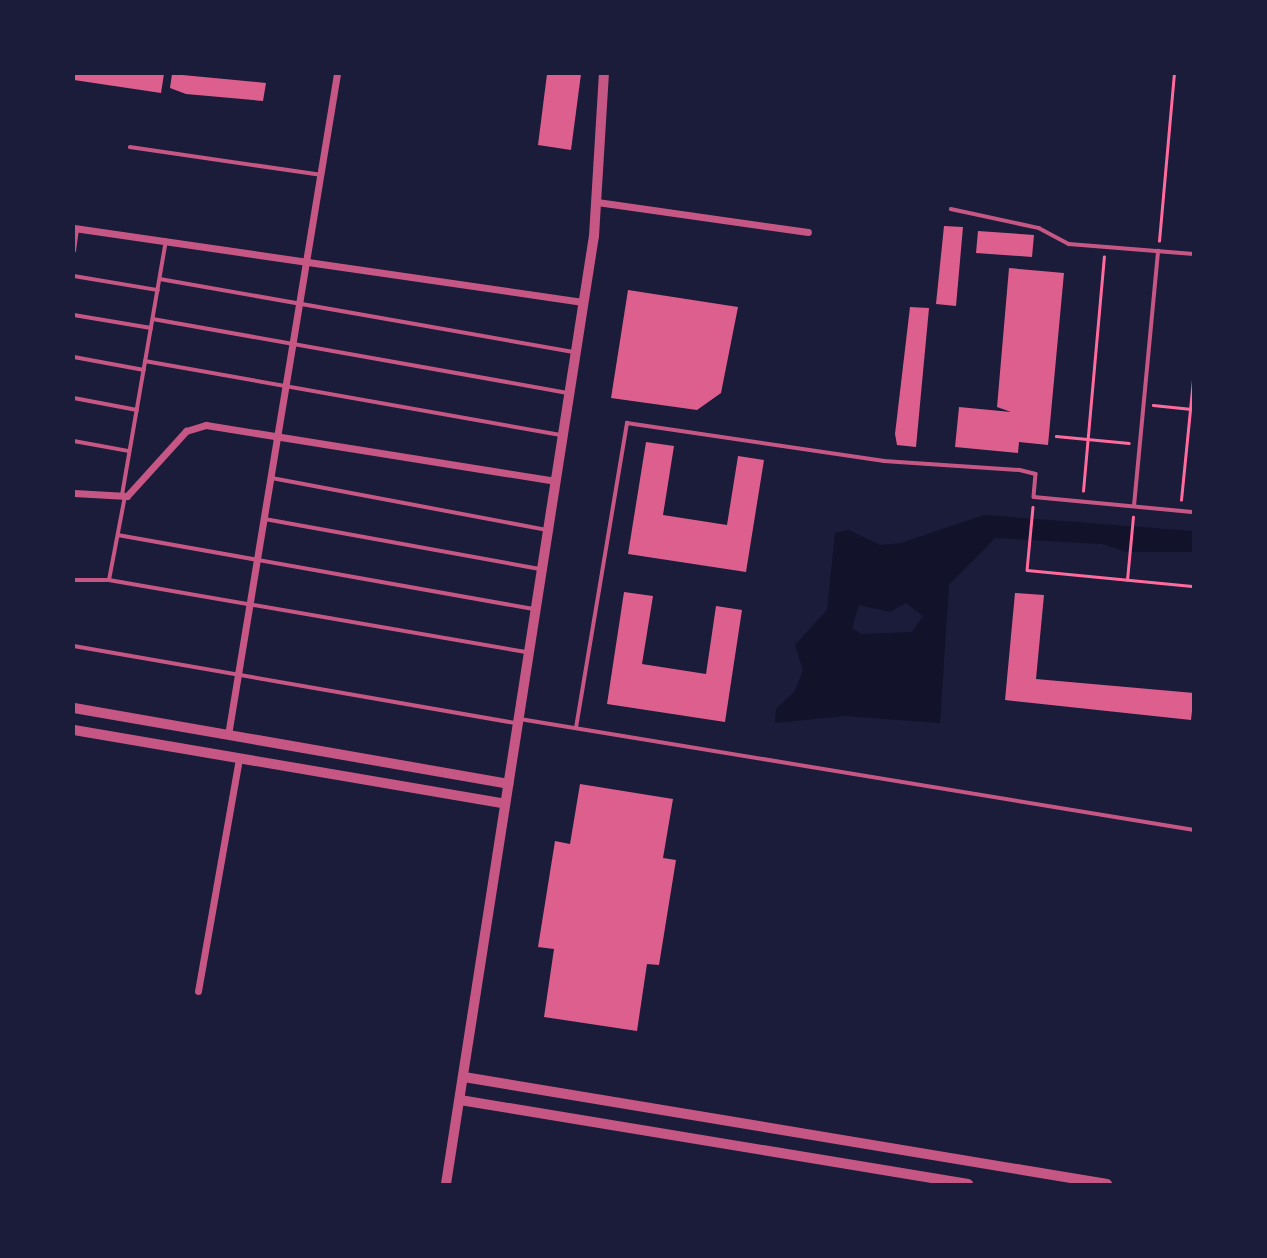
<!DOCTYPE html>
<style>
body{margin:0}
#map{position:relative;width:1267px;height:1258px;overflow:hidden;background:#1b1b3a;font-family:"Archivo Narrow",sans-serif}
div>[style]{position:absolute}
.water>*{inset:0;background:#12122b}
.building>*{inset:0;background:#dd5f8e}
.path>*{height:2.5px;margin:-1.25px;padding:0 1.25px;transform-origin:1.25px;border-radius:1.25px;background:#ff6b9d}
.service>*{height:3.5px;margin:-1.75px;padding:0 1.75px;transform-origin:1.75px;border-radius:1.75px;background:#c65784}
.minor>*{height:7px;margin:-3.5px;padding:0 3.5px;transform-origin:3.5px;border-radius:3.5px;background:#c65784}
.tertiary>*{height:10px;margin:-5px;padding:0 5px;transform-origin:5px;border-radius:5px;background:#c65784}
span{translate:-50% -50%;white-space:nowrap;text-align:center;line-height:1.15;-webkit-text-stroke:5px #1b1b3a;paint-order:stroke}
.frame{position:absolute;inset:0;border:75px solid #1b1b3a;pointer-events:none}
</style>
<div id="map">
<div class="water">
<div style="clip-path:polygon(evenodd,984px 515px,1193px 531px,1193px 552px,1127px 552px,1102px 544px,995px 538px,949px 585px,940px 723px,845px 716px,775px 723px,776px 709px,795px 691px,803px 670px,795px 645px,827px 610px,835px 533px,849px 530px,880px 545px,901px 543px,984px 515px,906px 603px,923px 616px,912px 632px,861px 634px,852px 628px,859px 605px,890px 612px,906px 603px)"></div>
</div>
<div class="building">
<div style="clip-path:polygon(74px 74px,164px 74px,161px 93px,74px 80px)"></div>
<div style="clip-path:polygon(172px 74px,266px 83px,263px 101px,186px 94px,170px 88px)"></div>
<div style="clip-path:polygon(547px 74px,581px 74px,571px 150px,538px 145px)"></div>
<div style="clip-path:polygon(944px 226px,963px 227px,956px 306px,936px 304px)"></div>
<div style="clip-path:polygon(978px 231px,1034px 235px,1032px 257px,976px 253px)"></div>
<div style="clip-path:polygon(1009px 268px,1064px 273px,1048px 445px,1019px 442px,1018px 453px,955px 447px,959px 407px,1011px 412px,997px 407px)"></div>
<div style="clip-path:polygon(628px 290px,738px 307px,721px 393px,697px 410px,611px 398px)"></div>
<div style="clip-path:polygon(910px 307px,929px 308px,916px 447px,897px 445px,895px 434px)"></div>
<div style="clip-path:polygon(646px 442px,674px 446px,663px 515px,727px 525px,738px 456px,764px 460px,746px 572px,628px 554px)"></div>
<div style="clip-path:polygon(624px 592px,653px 596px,642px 664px,706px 674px,716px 606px,742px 610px,725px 722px,607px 704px)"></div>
<div style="clip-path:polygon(1015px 593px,1044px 595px,1036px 679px,1194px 693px,1191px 720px,1005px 700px)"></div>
<div style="clip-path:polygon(580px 784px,673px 799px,663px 858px,676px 860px,659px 965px,647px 964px,637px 1031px,544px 1017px,554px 949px,538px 947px,555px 841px,570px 844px)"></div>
</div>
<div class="path">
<div style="left:1159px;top:241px;width:168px;rotate:-84.9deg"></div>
<div style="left:1153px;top:405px;width:36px;rotate:6deg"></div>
<div style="left:1056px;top:436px;width:73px;rotate:5.5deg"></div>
<div style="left:1083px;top:491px;width:235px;rotate:-84.9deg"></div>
<div style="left:1181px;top:500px;width:132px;rotate:-84.3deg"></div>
<div style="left:1033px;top:507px;width:63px;rotate:95.4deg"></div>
<div style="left:1027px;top:570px;width:168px;rotate:5.5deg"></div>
<div style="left:1127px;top:580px;width:63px;rotate:-84.6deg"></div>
</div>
<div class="service">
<div style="left:130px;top:147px;width:194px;rotate:8.3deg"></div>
<div style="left:951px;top:209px;width:90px;rotate:12.2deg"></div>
<div style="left:1039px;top:228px;width:34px;rotate:28deg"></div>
<div style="left:1069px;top:244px;width:125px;rotate:4.6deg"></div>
<div style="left:74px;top:251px;width:22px;rotate:-82deg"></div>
<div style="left:74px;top:276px;width:85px;rotate:9.5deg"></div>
<div style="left:160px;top:279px;width:421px;rotate:10deg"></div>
<div style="left:74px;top:315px;width:78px;rotate:9.6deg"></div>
<div style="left:153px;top:319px;width:421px;rotate:10.1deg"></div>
<div style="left:74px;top:357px;width:71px;rotate:10.5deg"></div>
<div style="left:145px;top:361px;width:422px;rotate:10.1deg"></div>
<div style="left:74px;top:398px;width:64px;rotate:10.8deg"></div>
<div style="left:74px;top:441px;width:56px;rotate:10.3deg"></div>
<div style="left:272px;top:478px;width:279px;rotate:10.7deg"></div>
<div style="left:122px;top:495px;width:258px;rotate:-80.2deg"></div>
<div style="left:1134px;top:506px;width:256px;rotate:-84.6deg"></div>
<div style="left:265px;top:519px;width:279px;rotate:10.3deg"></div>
<div style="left:118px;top:535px;width:422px;rotate:10.1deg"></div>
<div style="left:74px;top:580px;width:35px"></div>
<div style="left:109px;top:580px;width:423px;rotate:9.8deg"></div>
<div style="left:109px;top:580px;width:86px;rotate:-79.2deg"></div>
<div style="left:74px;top:646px;width:449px;rotate:9.9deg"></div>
<div style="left:520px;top:719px;width:683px;rotate:9.35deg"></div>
<div style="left:576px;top:728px;width:309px;rotate:-80.5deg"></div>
<div style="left:627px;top:423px;width:260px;rotate:8.4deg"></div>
<div style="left:884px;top:461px;width:136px;rotate:3.8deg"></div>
<div style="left:1020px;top:470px;width:16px;rotate:14deg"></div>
<div style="left:1036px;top:474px;width:23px;rotate:95deg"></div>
<div style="left:1034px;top:497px;width:161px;rotate:5.4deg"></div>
</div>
<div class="minor">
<div style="left:597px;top:202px;width:213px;rotate:8.1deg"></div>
<div style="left:74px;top:228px;width:514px;rotate:8.27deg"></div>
<div style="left:74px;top:493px;width:53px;rotate:3.2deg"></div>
<div style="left:127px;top:496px;width:88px;rotate:-47.8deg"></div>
<div style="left:186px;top:431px;width:21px;rotate:-17deg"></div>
<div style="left:206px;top:425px;width:353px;rotate:9.1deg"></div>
<div style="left:228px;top:735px;width:670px;rotate:-80.64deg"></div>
<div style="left:198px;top:991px;width:236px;rotate:-80deg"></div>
</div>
<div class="tertiary">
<div style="left:74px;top:708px;width:441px;rotate:9.9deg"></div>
<div style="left:74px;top:730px;width:437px;rotate:9.7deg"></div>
<div style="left:464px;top:1077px;width:652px;rotate:9.45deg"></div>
<div style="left:460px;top:1100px;width:515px;rotate:9.39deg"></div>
<div style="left:446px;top:1184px;width:959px;rotate:-81.13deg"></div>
<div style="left:594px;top:236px;width:162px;rotate:-86.5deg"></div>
</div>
<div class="frame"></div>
</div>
